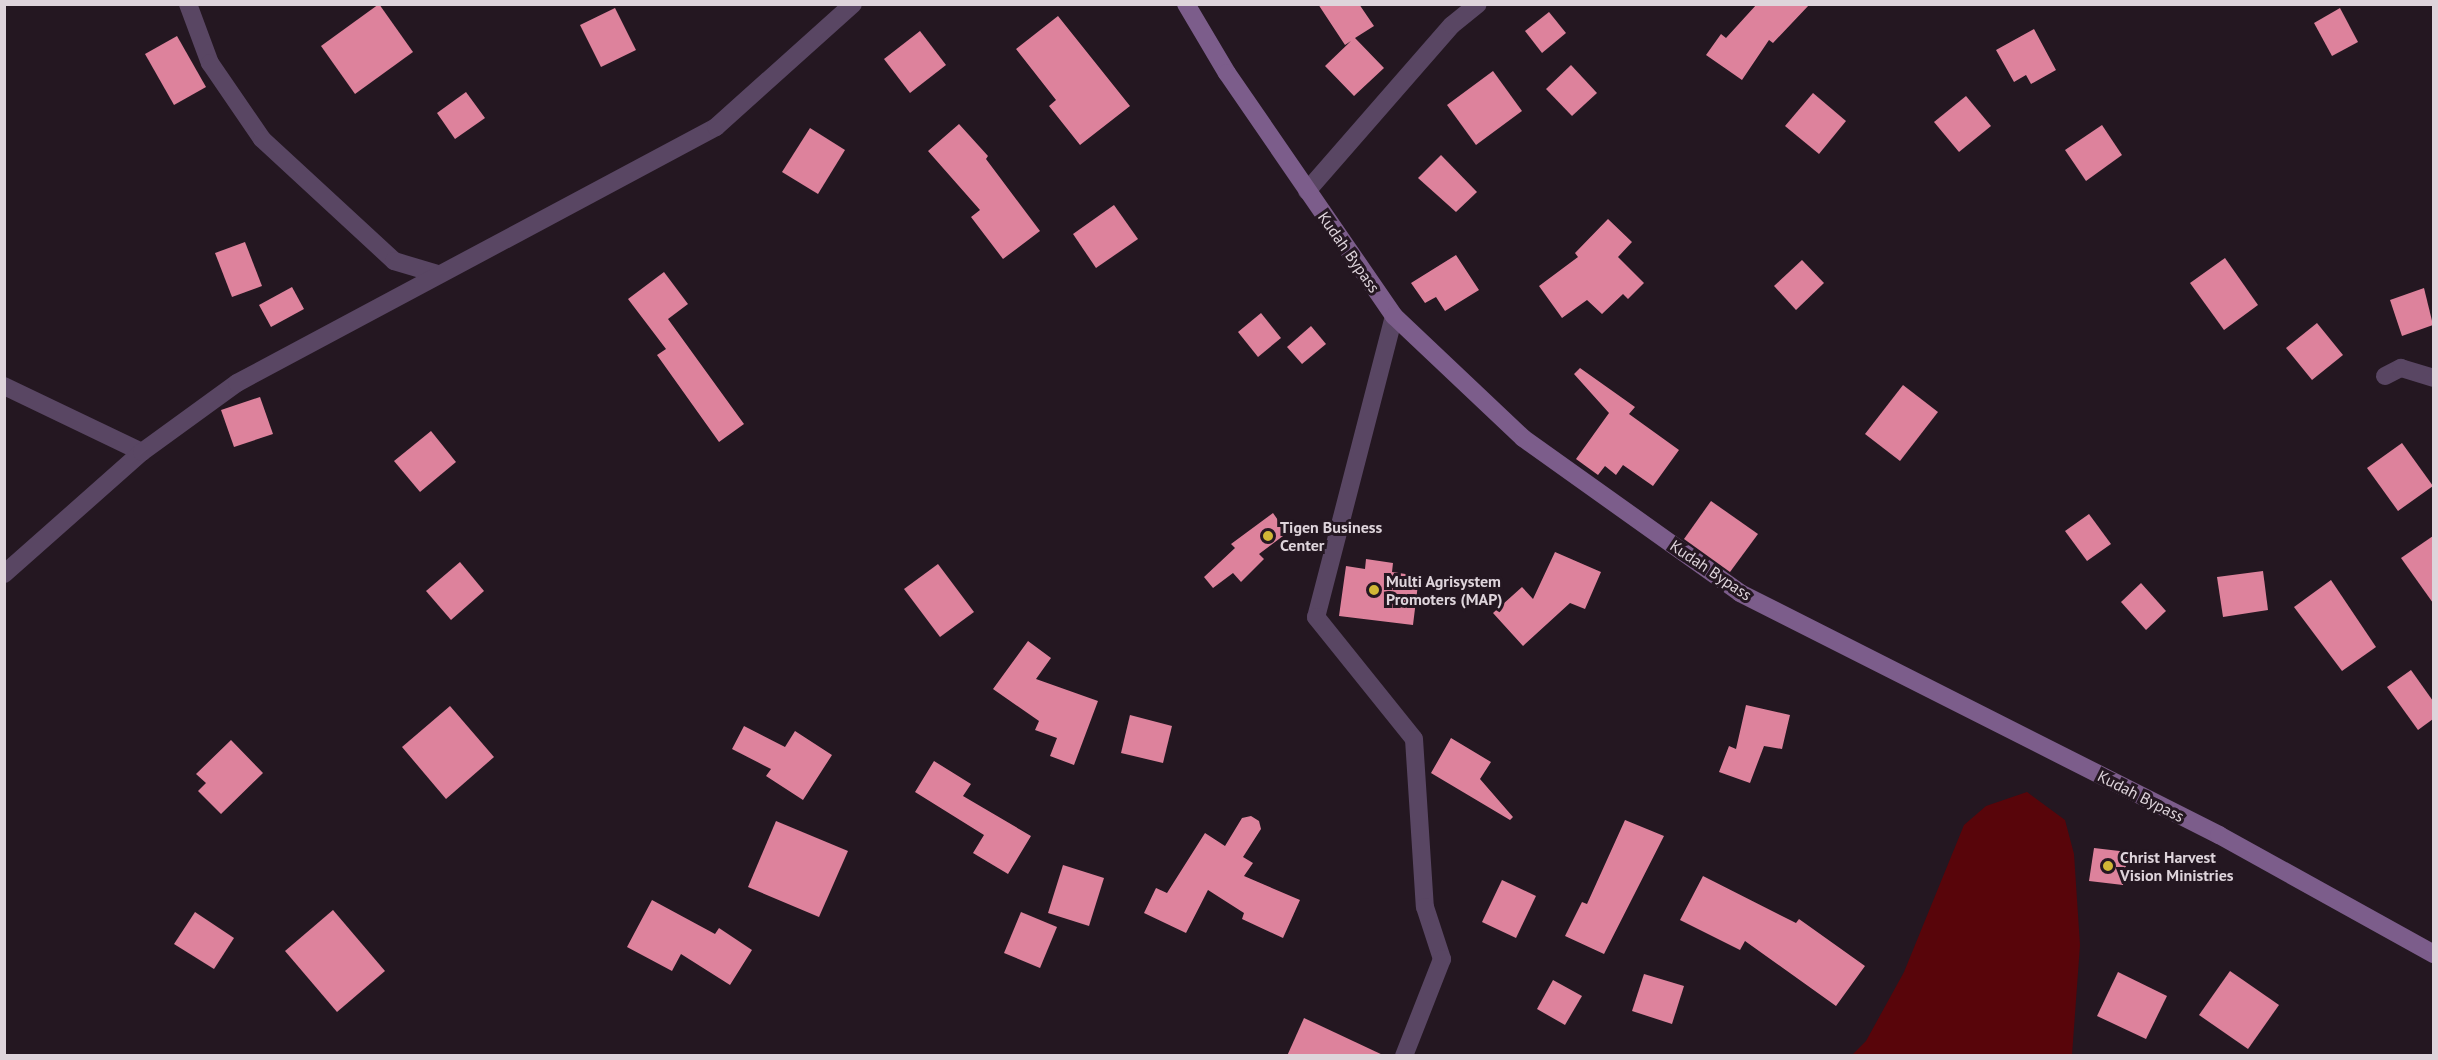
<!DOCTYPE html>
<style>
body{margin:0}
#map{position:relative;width:2438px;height:1060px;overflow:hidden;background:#241721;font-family:"PT Sans",sans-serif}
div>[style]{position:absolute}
.green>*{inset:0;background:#58050a}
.building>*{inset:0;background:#dd829c}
.street>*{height:18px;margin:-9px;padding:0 9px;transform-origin:9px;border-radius:9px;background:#594663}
.secondary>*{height:18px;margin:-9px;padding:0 9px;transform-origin:9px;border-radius:9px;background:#7c5d8b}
.dots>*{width:16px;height:16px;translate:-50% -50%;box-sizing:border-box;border:3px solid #241721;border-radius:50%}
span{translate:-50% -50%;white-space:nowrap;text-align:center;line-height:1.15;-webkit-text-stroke:6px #241721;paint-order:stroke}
.street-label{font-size:16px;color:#ded4db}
.poi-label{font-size:16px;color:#ded4db;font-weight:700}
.left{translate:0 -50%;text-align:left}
.frame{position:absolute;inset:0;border:6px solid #ded4db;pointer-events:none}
</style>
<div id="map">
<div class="green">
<div style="clip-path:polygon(2027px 792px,2065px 820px,2074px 854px,2080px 945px,2072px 1055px,1852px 1055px,1866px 1041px,1904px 972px,1964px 825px,1986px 806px)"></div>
</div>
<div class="building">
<div style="clip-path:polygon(379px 4px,413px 52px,355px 94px,321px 46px)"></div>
<div style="clip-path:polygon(1318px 4px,1359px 4px,1374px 26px,1355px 38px,1384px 68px,1354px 96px,1325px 66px,1351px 41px,1345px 45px)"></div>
<div style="clip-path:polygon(1757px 4px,1810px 4px,1773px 43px,1769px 40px,1742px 80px,1706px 55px,1721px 34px,1726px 38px)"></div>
<div style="clip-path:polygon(615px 8px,636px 50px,601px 67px,580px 25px)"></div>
<div style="clip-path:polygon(2340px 8px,2358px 42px,2332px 56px,2314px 23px)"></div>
<div style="clip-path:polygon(1549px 12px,1566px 33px,1542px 53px,1525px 31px)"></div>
<div style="clip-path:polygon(1058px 16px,1130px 106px,1080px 145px,1049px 106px,1056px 100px,1016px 49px)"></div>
<div style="clip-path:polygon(2034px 29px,2056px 70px,2031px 84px,2026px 75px,2014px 82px,1996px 50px)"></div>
<div style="clip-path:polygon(920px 31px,946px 65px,910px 93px,884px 59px)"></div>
<div style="clip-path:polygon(177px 36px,206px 87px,174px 105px,145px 54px)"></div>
<div style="clip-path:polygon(1571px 65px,1597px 93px,1572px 116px,1546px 89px)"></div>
<div style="clip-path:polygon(1493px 71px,1522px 111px,1476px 145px,1447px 105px)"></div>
<div style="clip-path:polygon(466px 92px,485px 118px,455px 139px,437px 113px)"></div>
<div style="clip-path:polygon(1813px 93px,1846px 121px,1819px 154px,1785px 126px)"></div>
<div style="clip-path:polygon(1966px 96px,1991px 126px,1959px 152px,1934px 122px)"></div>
<div style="clip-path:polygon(959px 124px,988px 156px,986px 159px,1040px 231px,1003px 259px,971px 217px,980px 210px,928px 151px)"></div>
<div style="clip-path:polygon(2102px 125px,2122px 155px,2086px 181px,2065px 150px)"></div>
<div style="clip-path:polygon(810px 128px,845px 150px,818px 194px,782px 172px)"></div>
<div style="clip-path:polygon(1441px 155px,1477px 192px,1456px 212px,1418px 178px)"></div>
<div style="clip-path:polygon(1114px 205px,1138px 239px,1096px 268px,1073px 234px)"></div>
<div style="clip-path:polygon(1608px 219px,1632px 242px,1618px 257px,1644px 283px,1628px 299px,1623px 294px,1602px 314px,1587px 300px,1562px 318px,1539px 286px,1578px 257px,1575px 253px)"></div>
<div style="clip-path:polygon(245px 242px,262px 286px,232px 297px,215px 253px)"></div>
<div style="clip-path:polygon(1456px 255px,1479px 290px,1445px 311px,1436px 297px,1425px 303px,1411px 283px)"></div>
<div style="clip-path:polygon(2225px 258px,2258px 305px,2224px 330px,2190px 283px)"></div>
<div style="clip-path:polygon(1802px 260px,1824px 283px,1796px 310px,1774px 286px)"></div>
<div style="clip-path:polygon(664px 272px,688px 304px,668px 319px,744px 424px,719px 442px,657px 355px,666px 349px,628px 299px)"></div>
<div style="clip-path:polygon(292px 287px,304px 309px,271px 327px,259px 305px)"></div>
<div style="clip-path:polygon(2424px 288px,2433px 325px,2402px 336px,2390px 300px)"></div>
<div style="clip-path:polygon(1261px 313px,1281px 338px,1258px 357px,1238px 332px)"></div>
<div style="clip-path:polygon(2317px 323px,2343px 355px,2312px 380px,2286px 348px)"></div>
<div style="clip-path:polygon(1311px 326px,1326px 344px,1302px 364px,1287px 347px)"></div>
<div style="clip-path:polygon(1580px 368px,1635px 407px,1629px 414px,1679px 450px,1653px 486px,1623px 465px,1616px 475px,1605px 466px,1598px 475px,1576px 459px,1609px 413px,1574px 374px)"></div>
<div style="clip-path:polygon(1903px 385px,1938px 412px,1900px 461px,1865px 434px)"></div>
<div style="clip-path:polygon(260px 397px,273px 434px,234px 447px,221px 410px)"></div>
<div style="clip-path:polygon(431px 431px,456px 462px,420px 492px,394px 461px)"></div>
<div style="clip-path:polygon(2402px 443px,2433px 486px,2398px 511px,2367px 468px)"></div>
<div style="clip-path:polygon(1711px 501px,1758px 534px,1730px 572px,1684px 539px)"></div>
<div style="clip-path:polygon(1273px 513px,1287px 533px,1259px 554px,1264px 559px,1241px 582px,1233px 573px,1213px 588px,1204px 577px,1235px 548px,1231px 544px)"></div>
<div style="clip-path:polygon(2089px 514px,2111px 544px,2087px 561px,2065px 531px)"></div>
<div style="clip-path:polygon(2433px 536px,2433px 603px,2401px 558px)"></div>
<div style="clip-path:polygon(1555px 552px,1601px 572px,1585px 609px,1570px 603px,1523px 646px,1493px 613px,1522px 587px,1533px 599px)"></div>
<div style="clip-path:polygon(1366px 559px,1393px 563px,1392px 572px,1419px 576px,1413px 625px,1339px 616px,1346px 566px,1365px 569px)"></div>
<div style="clip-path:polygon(460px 562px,484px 591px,451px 620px,426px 591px)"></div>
<div style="clip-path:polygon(938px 564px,974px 612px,940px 637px,904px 589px)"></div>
<div style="clip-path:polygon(2263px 571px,2268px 610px,2223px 617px,2217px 577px)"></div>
<div style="clip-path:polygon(2331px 580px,2376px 647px,2342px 671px,2294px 607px)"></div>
<div style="clip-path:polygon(2141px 583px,2166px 611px,2146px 630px,2121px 602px)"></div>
<div style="clip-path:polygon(1028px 641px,1051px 658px,1036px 679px,1098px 701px,1074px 765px,1050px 756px,1057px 738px,1035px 730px,1039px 721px,993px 689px)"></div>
<div style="clip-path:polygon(2411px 670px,2433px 701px,2433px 719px,2418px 730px,2387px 687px)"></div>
<div style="clip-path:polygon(1746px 705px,1790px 715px,1782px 749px,1764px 746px,1750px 783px,1719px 772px,1729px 746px,1736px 749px)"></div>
<div style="clip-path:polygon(450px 706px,494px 757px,446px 799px,402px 747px)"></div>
<div style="clip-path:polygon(1130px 715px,1172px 726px,1163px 763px,1121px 753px)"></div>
<div style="clip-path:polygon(744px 726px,785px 747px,795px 731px,832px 755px,803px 800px,766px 776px,771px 769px,732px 749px)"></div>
<div style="clip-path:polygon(1451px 738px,1491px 762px,1480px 779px,1513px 817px,1510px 820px,1431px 773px)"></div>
<div style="clip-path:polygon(231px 740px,263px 773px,221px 814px,198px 791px,206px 783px,196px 774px)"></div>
<div style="clip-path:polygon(934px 761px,971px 784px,963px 796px,1031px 836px,1008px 874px,973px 853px,984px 835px,915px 792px)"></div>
<div style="clip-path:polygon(1251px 816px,1259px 821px,1261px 829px,1243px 857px,1253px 863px,1244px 876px,1300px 900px,1283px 938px,1242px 919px,1244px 913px,1208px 890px,1186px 933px,1144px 913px,1156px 888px,1167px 893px,1205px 833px,1225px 846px,1242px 818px)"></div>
<div style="clip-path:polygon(1625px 820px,1664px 836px,1604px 954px,1565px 936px,1582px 902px,1587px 904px)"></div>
<div style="clip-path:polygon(776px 821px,848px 851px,819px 917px,748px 887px)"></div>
<div style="clip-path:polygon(2094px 848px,2128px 852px,2123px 885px,2089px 881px)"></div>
<div style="clip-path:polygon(1063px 865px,1104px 878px,1089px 926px,1048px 913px)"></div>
<div style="clip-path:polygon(1703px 876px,1796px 923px,1799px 919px,1865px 966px,1836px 1006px,1745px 941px,1740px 950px,1680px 920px)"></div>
<div style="clip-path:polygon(1502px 880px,1536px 896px,1516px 938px,1482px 922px)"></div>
<div style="clip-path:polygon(652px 900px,715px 934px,719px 928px,752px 950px,730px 985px,681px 954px,672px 971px,627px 947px)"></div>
<div style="clip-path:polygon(333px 910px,385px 971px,337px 1012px,285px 951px)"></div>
<div style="clip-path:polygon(195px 912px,234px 938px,214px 969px,174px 944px)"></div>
<div style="clip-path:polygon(1021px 912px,1057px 927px,1040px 968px,1004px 953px)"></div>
<div style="clip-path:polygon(2230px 971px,2279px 1005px,2248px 1049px,2199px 1015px)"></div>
<div style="clip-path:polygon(2118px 972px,2167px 996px,2146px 1039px,2097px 1016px)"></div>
<div style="clip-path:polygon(1644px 974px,1684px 986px,1672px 1024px,1632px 1011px)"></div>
<div style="clip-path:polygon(1553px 980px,1582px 996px,1565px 1025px,1537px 1009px)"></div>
<div style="clip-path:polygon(1304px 1018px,1385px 1056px,1287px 1056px)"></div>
</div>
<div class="street">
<div style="left:188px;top:4px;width:63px;rotate:69.6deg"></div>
<div style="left:210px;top:63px;width:92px;rotate:55.6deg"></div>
<div style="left:262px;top:139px;width:180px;rotate:42.7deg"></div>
<div style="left:394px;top:261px;width:46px;rotate:16.5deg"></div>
<div style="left:1307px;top:191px;width:220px;rotate:-48.9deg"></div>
<div style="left:1452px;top:25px;width:33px;rotate:-39deg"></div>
<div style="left:1394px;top:316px;width:311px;rotate:104.5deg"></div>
<div style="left:1316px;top:617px;width:156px;rotate:51.2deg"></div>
<div style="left:1414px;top:739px;width:168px;rotate:86.3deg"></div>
<div style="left:1425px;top:907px;width:55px;rotate:71.9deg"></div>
<div style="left:1442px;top:959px;width:104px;rotate:111.4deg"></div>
<div style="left:2385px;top:376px;width:18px;rotate:-27deg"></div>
<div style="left:2401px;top:368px;width:34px;rotate:17deg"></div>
<div style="left:4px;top:386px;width:153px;rotate:25.6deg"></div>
<div style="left:4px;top:574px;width:184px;rotate:-41.5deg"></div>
<div style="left:142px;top:452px;width:117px;rotate:-36deg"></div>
<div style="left:237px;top:383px;width:543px;rotate:-28.12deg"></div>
<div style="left:716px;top:127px;width:184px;rotate:-41.9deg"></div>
</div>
<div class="secondary">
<div style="left:1186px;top:4px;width:80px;rotate:59.3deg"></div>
<div style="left:1227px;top:73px;width:295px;rotate:55.5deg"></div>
<div style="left:1394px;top:316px;width:178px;rotate:43.4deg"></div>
<div style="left:1523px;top:438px;width:267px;rotate:35.5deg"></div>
<div style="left:1740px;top:593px;width:537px;rotate:26.8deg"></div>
<div style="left:2219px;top:835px;width:246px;rotate:29deg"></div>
</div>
<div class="dots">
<div style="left:1268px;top:536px;background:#d1b736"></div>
<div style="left:1374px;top:590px;background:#d1b736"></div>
<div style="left:2108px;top:866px;background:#d1b736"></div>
</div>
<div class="street-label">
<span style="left:1349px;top:252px;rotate:55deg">Kudah Bypass</span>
<span style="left:1711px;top:570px;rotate:34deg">Kudah Bypass</span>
<span style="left:2141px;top:796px;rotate:27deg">Kudah Bypass</span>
</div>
<div class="poi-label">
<span class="left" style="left:1280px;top:536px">Tigen Business<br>Center</span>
<span class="left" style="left:1386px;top:590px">Multi Agrisystem<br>Promoters (MAP)</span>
<span class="left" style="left:2120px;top:866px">Christ Harvest<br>Vision Ministries</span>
</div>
<div class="frame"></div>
</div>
